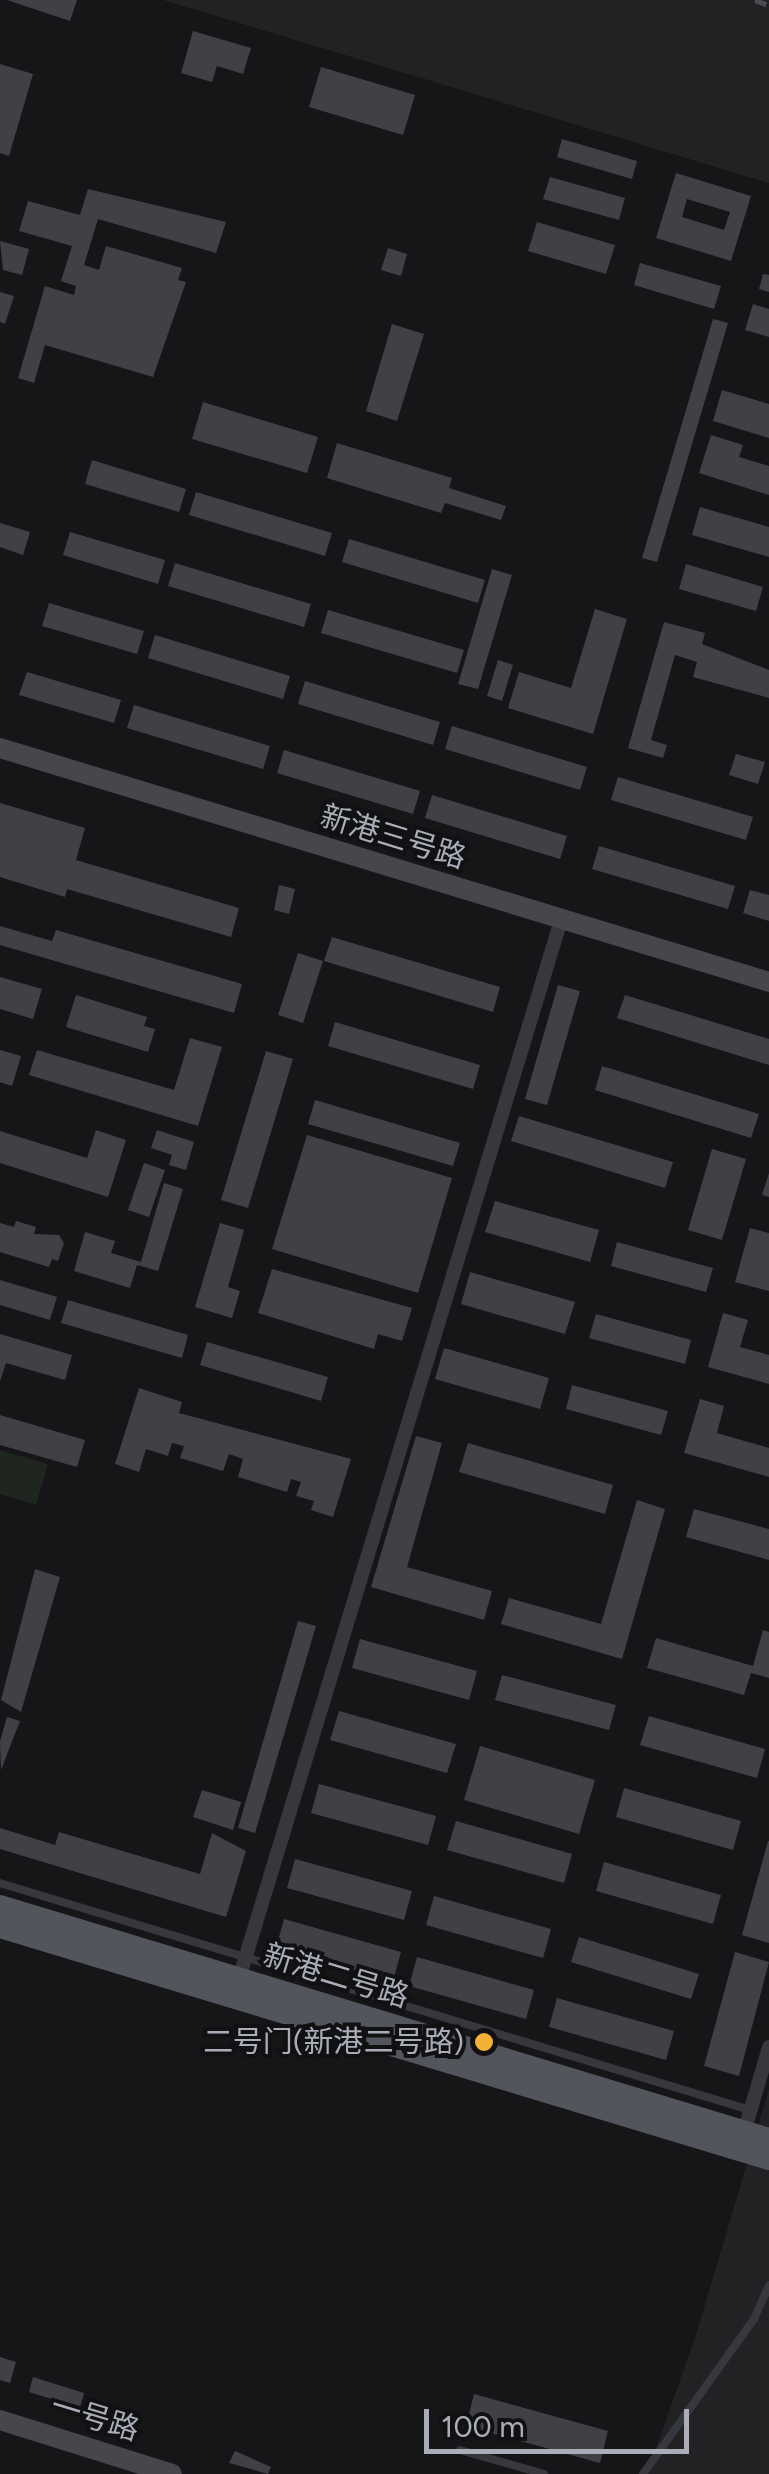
<!DOCTYPE html>
<meta charset="utf-8">
<style>
body{margin:0}
#map{position:relative;width:769px;height:2474px;overflow:hidden;background:#161618;font-family:Figtree,"Noto Sans SC",sans-serif}
div>[style]{position:absolute}
.built>*{inset:0;background:#222225}
.green>*{inset:0;background:#1e261f}
.building>*{inset:0;background:#404145}
.lane>*{height:8px;margin:-4px;padding:0 4px;transform-origin:4px;border-radius:4px;background:#37383d}
.street>*{height:14px;margin:-7px;padding:0 7px;transform-origin:7px;border-radius:7px;background:#37383d}
.secondary>*{height:20px;margin:-10px;padding:0 10px;transform-origin:10px;border-radius:10px;background:#45474d}
.primary>*{height:22px;margin:-11px;padding:0 11px;transform-origin:11px;border-radius:11px;background:#53555c}
.rail>*{height:5px;margin-top:-2.5px;transform-origin:0;background:repeating-linear-gradient(90deg,#4a4c52 0 12px,transparent 0 22px)}
.dots>*{width:28px;height:28px;translate:-50% -50%;box-sizing:border-box;border:5px solid #111113;border-radius:50%}
span{translate:-50% -50%;white-space:nowrap;text-align:center;line-height:1.15;-webkit-text-stroke:8px #111113;paint-order:stroke}
.street-label{font-size:30px;color:#a8adb8}
.poi-label{font-size:30px;color:#a8adb8}
.right{translate:-100% -50%;text-align:right}
.scale{position:absolute;left:424px;top:2409px;width:265px;height:45px;box-sizing:border-box;border:5px solid #a8adb8;border-top:0;padding-left:12px;font-size:30px;line-height:35px;white-space:nowrap;color:#a8adb8;-webkit-text-stroke:8px #111113;paint-order:stroke}
</style>
<div id="map">
<div class="built">
<div style="clip-path:polygon(163px 0,769px 0,769px 183px)"></div>
<div style="clip-path:polygon(769px 2089px,769px 2474px,647px 2474px,696px 2335px)"></div>
</div>
<div class="green">
<div style="clip-path:polygon(0 1450px,48px 1464px,36px 1505px,0 1494px)"></div>
</div>
<div class="building">
<div style="clip-path:polygon(7px 0,77px 0,70px 21px)"></div>
<div style="clip-path:polygon(193px 31px,251px 48px,243px 74px,217px 66px,212px 82px,181px 73px)"></div>
<div style="clip-path:polygon(0 64px,33px 74px,9px 156px,0 153px)"></div>
<div style="clip-path:polygon(321px 67px,415px 95px,403px 135px,309px 107px)"></div>
<div style="clip-path:polygon(562px 139px,637px 161px,632px 179px,557px 157px)"></div>
<div style="clip-path:polygon(evenodd,676px 173px,751px 196px,731px 261px,656px 238px,676px 173px,687px 199px,730px 212px,724px 230px,682px 217px,687px 199px)"></div>
<div style="clip-path:polygon(550px 177px,625px 198px,619px 220px,543px 199px)"></div>
<div style="clip-path:polygon(88px 189px,226px 222px,216px 253px,98px 219px,84px 265px,99px 270px,106px 246px,182px 268px,178px 280px,186px 282px,153px 377px,45px 345px,34px 383px,18px 378px,45px 286px,74px 295px,76px 286px,61px 281px,72px 246px,19px 231px,28px 201px,80px 215px)"></div>
<div style="clip-path:polygon(537px 222px,615px 245px,606px 274px,528px 251px)"></div>
<div style="clip-path:polygon(0 241px,29px 249px,22px 275px,3px 270px)"></div>
<div style="clip-path:polygon(388px 248px,407px 254px,401px 276px,381px 270px)"></div>
<div style="clip-path:polygon(640px 263px,721px 286px,714px 309px,634px 285px)"></div>
<div style="clip-path:polygon(763px 274px,769px 275px,769px 292px,759px 289px)"></div>
<div style="clip-path:polygon(0 292px,14px 296px,5px 324px,0 322px)"></div>
<div style="clip-path:polygon(753px 304px,769px 309px,769px 337px,745px 330px)"></div>
<div style="clip-path:polygon(713px 319px,728px 323px,657px 562px,642px 558px)"></div>
<div style="clip-path:polygon(392px 324px,424px 334px,397px 421px,366px 411px)"></div>
<div style="clip-path:polygon(722px 390px,769px 404px,769px 438px,713px 421px)"></div>
<div style="clip-path:polygon(203px 402px,318px 437px,307px 473px,192px 439px)"></div>
<div style="clip-path:polygon(711px 435px,743px 445px,739px 457px,769px 466px,769px 495px,699px 473px)"></div>
<div style="clip-path:polygon(337px 443px,452px 478px,449px 488px,506px 506px,501px 520px,445px 503px,441px 513px,327px 478px)"></div>
<div style="clip-path:polygon(92px 460px,186px 489px,179px 512px,85px 484px)"></div>
<div style="clip-path:polygon(196px 492px,332px 533px,325px 556px,189px 515px)"></div>
<div style="clip-path:polygon(700px 507px,769px 527px,769px 557px,692px 535px)"></div>
<div style="clip-path:polygon(0 523px,30px 532px,23px 555px,0 547px)"></div>
<div style="clip-path:polygon(70px 532px,165px 560px,158px 584px,63px 555px)"></div>
<div style="clip-path:polygon(349px 539px,485px 580px,478px 603px,342px 562px)"></div>
<div style="clip-path:polygon(175px 563px,311px 604px,304px 627px,168px 586px)"></div>
<div style="clip-path:polygon(686px 564px,763px 587px,756px 611px,679px 589px)"></div>
<div style="clip-path:polygon(492px 569px,512px 575px,478px 689px,458px 684px)"></div>
<div style="clip-path:polygon(49px 603px,144px 631px,137px 654px,42px 626px)"></div>
<div style="clip-path:polygon(595px 609px,627px 619px,593px 734px,508px 708px,519px 672px,571px 688px)"></div>
<div style="clip-path:polygon(328px 610px,464px 650px,457px 673px,321px 633px)"></div>
<div style="clip-path:polygon(664px 622px,705px 633px,702px 644px,769px 670px,769px 698px,693px 677px,697px 662px,675px 655px,651px 740px,667px 745px,663px 758px,628px 748px)"></div>
<div style="clip-path:polygon(155px 635px,290px 676px,283px 699px,148px 658px)"></div>
<div style="clip-path:polygon(498px 660px,513px 665px,502px 701px,487px 696px)"></div>
<div style="clip-path:polygon(27px 672px,121px 700px,114px 723px,19px 695px)"></div>
<div style="clip-path:polygon(305px 681px,440px 722px,433px 745px,298px 704px)"></div>
<div style="clip-path:polygon(134px 705px,270px 746px,263px 769px,127px 728px)"></div>
<div style="clip-path:polygon(452px 726px,587px 767px,580px 790px,445px 749px)"></div>
<div style="clip-path:polygon(284px 750px,420px 791px,413px 814px,277px 773px)"></div>
<div style="clip-path:polygon(736px 754px,765px 762px,758px 784px,729px 775px)"></div>
<div style="clip-path:polygon(618px 777px,753px 817px,746px 840px,611px 800px)"></div>
<div style="clip-path:polygon(432px 795px,567px 836px,560px 859px,425px 818px)"></div>
<div style="clip-path:polygon(0 803px,85px 828px,76px 860px,239px 908px,231px 937px,67px 889px,65px 897px,0 877px)"></div>
<div style="clip-path:polygon(599px 846px,735px 886px,728px 909px,592px 869px)"></div>
<div style="clip-path:polygon(279px 885px,295px 889px,289px 914px,274px 910px)"></div>
<div style="clip-path:polygon(750px 890px,769px 895px,769px 921px,743px 913px)"></div>
<div style="clip-path:polygon(0 926px,52px 941px,56px 930px,242px 984px,234px 1013px,0 945px)"></div>
<div style="clip-path:polygon(332px 937px,500px 987px,493px 1012px,324px 961px)"></div>
<div style="clip-path:polygon(298px 953px,323px 961px,303px 1023px,278px 1015px)"></div>
<div style="clip-path:polygon(0 977px,42px 989px,33px 1019px,0 1009px)"></div>
<div style="clip-path:polygon(558px 985px,580px 991px,547px 1105px,525px 1099px)"></div>
<div style="clip-path:polygon(76px 995px,147px 1017px,144px 1026px,155px 1029px,148px 1052px,66px 1027px)"></div>
<div style="clip-path:polygon(625px 995px,769px 1039px,769px 1065px,617px 1018px)"></div>
<div style="clip-path:polygon(335px 1022px,480px 1065px,473px 1089px,328px 1046px)"></div>
<div style="clip-path:polygon(190px 1038px,222px 1047px,198px 1126px,29px 1075px,37px 1050px,174px 1090px)"></div>
<div style="clip-path:polygon(0 1050px,21px 1056px,12px 1086px,0 1082px)"></div>
<div style="clip-path:polygon(266px 1051px,293px 1059px,248px 1208px,221px 1200px)"></div>
<div style="clip-path:polygon(602px 1066px,759px 1114px,751px 1138px,595px 1090px)"></div>
<div style="clip-path:polygon(315px 1100px,460px 1143px,453px 1166px,308px 1124px)"></div>
<div style="clip-path:polygon(519px 1116px,673px 1162px,665px 1188px,511px 1141px)"></div>
<div style="clip-path:polygon(96px 1130px,126px 1140px,108px 1197px,0 1163px,0 1131px,87px 1158px)"></div>
<div style="clip-path:polygon(157px 1130px,194px 1142px,186px 1170px,169px 1165px,172px 1155px,151px 1148px)"></div>
<div style="clip-path:polygon(307px 1135px,452px 1178px,418px 1293px,272px 1249px)"></div>
<div style="clip-path:polygon(712px 1149px,746px 1159px,722px 1240px,688px 1230px)"></div>
<div style="clip-path:polygon(144px 1163px,165px 1170px,149px 1217px,128px 1210px)"></div>
<div style="clip-path:polygon(769px 1173px,769px 1197px,762px 1195px)"></div>
<div style="clip-path:polygon(164px 1183px,183px 1189px,158px 1271px,137px 1265px,130px 1288px,74px 1271px,85px 1232px,115px 1241px,111px 1253px,141px 1262px)"></div>
<div style="clip-path:polygon(495px 1201px,599px 1230px,590px 1262px,485px 1232px)"></div>
<div style="clip-path:polygon(16px 1221px,36px 1227px,34px 1234px,59px 1235px,64px 1243px,58px 1261px,52px 1259px,49px 1267px,0 1252px,0 1223px,14px 1227px)"></div>
<div style="clip-path:polygon(220px 1223px,244px 1230px,228px 1287px,240px 1291px,232px 1318px,195px 1307px)"></div>
<div style="clip-path:polygon(750px 1228px,769px 1233px,769px 1291px,735px 1282px)"></div>
<div style="clip-path:polygon(617px 1242px,713px 1268px,706px 1292px,611px 1266px)"></div>
<div style="clip-path:polygon(272px 1269px,412px 1308px,402px 1341px,378px 1334px,374px 1349px,258px 1313px)"></div>
<div style="clip-path:polygon(470px 1272px,575px 1302px,565px 1334px,461px 1304px)"></div>
<div style="clip-path:polygon(0 1280px,57px 1297px,50px 1320px,0 1305px)"></div>
<div style="clip-path:polygon(68px 1300px,188px 1335px,182px 1358px,61px 1323px)"></div>
<div style="clip-path:polygon(723px 1313px,748px 1320px,740px 1347px,769px 1355px,769px 1384px,708px 1367px)"></div>
<div style="clip-path:polygon(596px 1314px,691px 1340px,685px 1364px,589px 1338px)"></div>
<div style="clip-path:polygon(0 1334px,72px 1355px,65px 1380px,6px 1363px,0 1381px)"></div>
<div style="clip-path:polygon(207px 1342px,328px 1377px,321px 1401px,200px 1365px)"></div>
<div style="clip-path:polygon(444px 1348px,549px 1378px,540px 1409px,435px 1379px)"></div>
<div style="clip-path:polygon(572px 1385px,668px 1411px,661px 1435px,566px 1409px)"></div>
<div style="clip-path:polygon(139px 1388px,182px 1402px,179px 1413px,351px 1459px,333px 1517px,311px 1510px,314px 1501px,296px 1496px,301px 1482px,291px 1479px,287px 1492px,238px 1477px,243px 1459px,229px 1454px,223px 1471px,180px 1458px,184px 1446px,172px 1443px,168px 1456px,146px 1449px,139px 1472px,115px 1464px)"></div>
<div style="clip-path:polygon(700px 1399px,724px 1406px,717px 1433px,769px 1448px,769px 1477px,684px 1453px)"></div>
<div style="clip-path:polygon(0 1415px,85px 1440px,77px 1467px,0 1445px)"></div>
<div style="clip-path:polygon(416px 1436px,442px 1443px,407px 1567px,492px 1591px,484px 1620px,371px 1587px)"></div>
<div style="clip-path:polygon(468px 1443px,613px 1485px,605px 1514px,459px 1472px)"></div>
<div style="clip-path:polygon(637px 1500px,665px 1509px,622px 1659px,501px 1624px,509px 1598px,601px 1624px)"></div>
<div style="clip-path:polygon(694px 1509px,769px 1529px,769px 1560px,686px 1537px)"></div>
<div style="clip-path:polygon(35px 1569px,60px 1577px,21px 1712px,1px 1700px)"></div>
<div style="clip-path:polygon(298px 1621px,316px 1626px,255px 1833px,238px 1828px)"></div>
<div style="clip-path:polygon(763px 1630px,769px 1632px,769px 1678px,751px 1673px,744px 1695px,647px 1668px,656px 1638px,753px 1666px)"></div>
<div style="clip-path:polygon(360px 1639px,477px 1671px,469px 1700px,352px 1668px)"></div>
<div style="clip-path:polygon(502px 1675px,616px 1705px,609px 1730px,495px 1700px)"></div>
<div style="clip-path:polygon(339px 1711px,456px 1744px,447px 1773px,330px 1740px)"></div>
<div style="clip-path:polygon(649px 1716px,765px 1749px,757px 1778px,640px 1745px)"></div>
<div style="clip-path:polygon(7px 1717px,20px 1721px,1px 1770px,0 1741px)"></div>
<div style="clip-path:polygon(480px 1746px,595px 1780px,579px 1834px,464px 1800px)"></div>
<div style="clip-path:polygon(319px 1784px,436px 1816px,428px 1845px,311px 1813px)"></div>
<div style="clip-path:polygon(624px 1788px,741px 1821px,733px 1850px,616px 1817px)"></div>
<div style="clip-path:polygon(202px 1790px,241px 1802px,233px 1830px,193px 1817px)"></div>
<div style="clip-path:polygon(456px 1821px,572px 1854px,564px 1883px,447px 1850px)"></div>
<div style="clip-path:polygon(0 1828px,55px 1845px,59px 1832px,200px 1874px,212px 1833px,246px 1851px,226px 1917px,0 1849px)"></div>
<div style="clip-path:polygon(768px 1841px,769px 1841px,769px 1943px,742px 1935px)"></div>
<div style="clip-path:polygon(295px 1859px,412px 1891px,404px 1920px,287px 1888px)"></div>
<div style="clip-path:polygon(604px 1862px,721px 1895px,713px 1924px,596px 1891px)"></div>
<div style="clip-path:polygon(434px 1896px,551px 1929px,543px 1958px,426px 1925px)"></div>
<div style="clip-path:polygon(284px 1919px,401px 1952px,393px 1981px,276px 1948px)"></div>
<div style="clip-path:polygon(579px 1937px,699px 1974px,691px 1999px,571px 1962px)"></div>
<div style="clip-path:polygon(735px 1952px,769px 1962px,739px 2076px,704px 2066px)"></div>
<div style="clip-path:polygon(417px 1957px,534px 1990px,526px 2019px,409px 1986px)"></div>
<div style="clip-path:polygon(557px 1998px,674px 2031px,666px 2060px,549px 2027px)"></div>
<div style="clip-path:polygon(0 2357px,16px 2362px,10px 2383px,0 2380px)"></div>
<div style="clip-path:polygon(33px 2377px,84px 2393px,80px 2408px,29px 2392px)"></div>
<div style="clip-path:polygon(474px 2394px,608px 2431px,600px 2463px,466px 2426px)"></div>
<div style="clip-path:polygon(235px 2451px,271px 2467px,268px 2474px,229px 2463px)"></div>
</div>
<div class="lane">
<div style="left:0;top:1883px;width:784px;rotate:16.84deg"></div>
<div style="left:460px;top:2450px;width:87px;rotate:15.9deg"></div>
<div style="left:643px;top:2474px;width:191px;rotate:-54.4deg"></div>
<div style="left:754px;top:2319px;width:37px;rotate:-66deg"></div>
</div>
<div class="street">
<div style="left:238px;top:1982px;width:1110px;rotate:-73.08deg"></div>
<div style="left:742px;top:2139px;width:96px;rotate:-73.6deg"></div>
</div>
<div class="secondary">
<div style="left:0;top:748px;width:804px;rotate:16.92deg"></div>
<div style="left:0;top:2420px;width:180px;rotate:17.4deg"></div>
</div>
<div class="primary">
<div style="left:0;top:1906px;width:804px;rotate:16.86deg"></div>
<div style="left:0;top:1927px;width:803px;rotate:16.79deg"></div>
</div>
<div class="rail">
<div style="left:755px;top:0;width:15px;rotate:20deg"></div>
</div>
<div class="dots">
<div style="left:484px;top:2042px;background:#f2b134"></div>
</div>
<div class="street-label">
<span style="left:393px;top:837px;rotate:17deg">新港三号路</span>
<span style="left:336px;top:1976px;rotate:17deg">新港二号路</span>
<span style="left:95px;top:2418px;rotate:17deg">一号路</span>
</div>
<div class="poi-label">
<span class="right" style="left:464px;top:2042px">二号门(新港二号路)</span>
</div>
<div class="scale">100 m</div>
</div>
